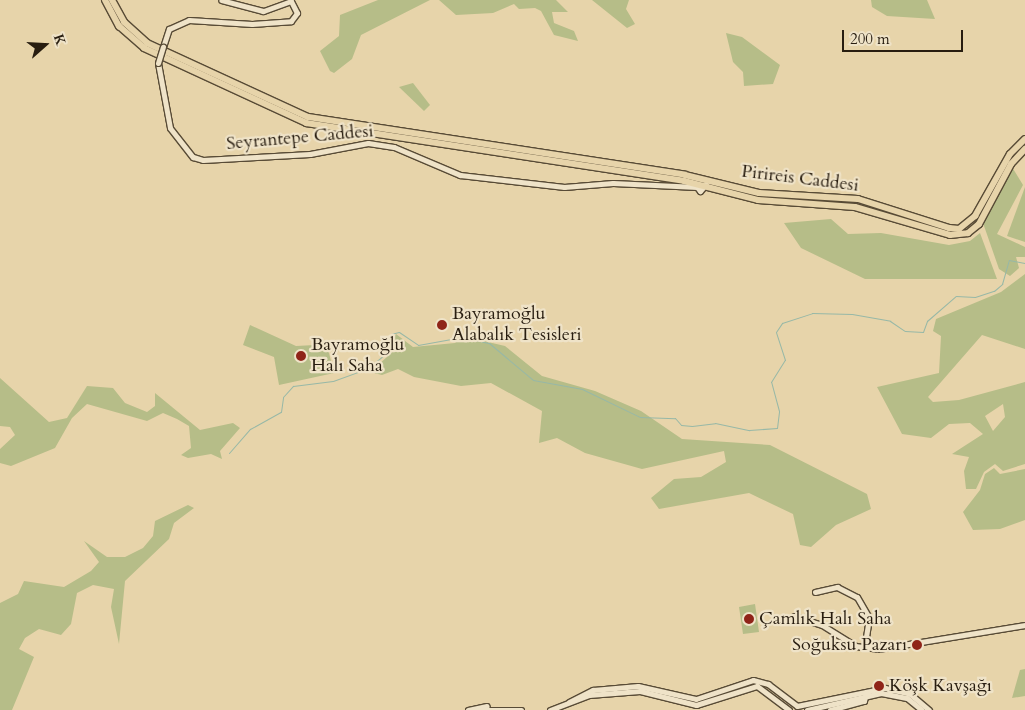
<!DOCTYPE html>
<meta charset="utf-8">
<style>
body{margin:0}
#map{position:relative;width:1025px;height:710px;overflow:hidden;background:#e7d4aa;font-family:Cardo,serif}
div>[style]{position:absolute}
.green>*{inset:0;background:#b6bd88}
.stream>*{height:1px;margin:-0.5px;padding:0 0.5px;transform-origin:0.5px;border-radius:0.5px;background:#97b8a7}
.roads{filter:drop-shadow(1px 0 #584b36) drop-shadow(-1px 0 #584b36) drop-shadow(0 1px #584b36) drop-shadow(0 -1px #584b36)}
.minor>*{height:5px;margin:-2.5px;padding:0 2.5px;transform-origin:2.5px;border-radius:2.5px;background:#efe3c8}
.major>*{height:6px;margin:-3px;padding:0 3px;transform-origin:3px;border-radius:3px;background:#e7d4aa}
.bridges{filter:drop-shadow(1px 0 #584b36) drop-shadow(-1px 0 #584b36) drop-shadow(0 1px #584b36) drop-shadow(0 -1px #584b36)}
.minor-bridge>*{height:5px;margin:-2.5px;padding:0 2.5px;transform-origin:2.5px;border-radius:2.5px;background:#efe3c8}
.dots>*{width:14px;height:14px;translate:-50% -50%;box-sizing:border-box;border:2px solid #efe3c8;border-radius:50%}
span{translate:-50% -50%;white-space:nowrap;text-align:center;line-height:1.15;-webkit-text-stroke:4.5px #efe3c8;paint-order:stroke}
.street-label{font-size:18px;color:#281d10}
.poi-label{font-size:18px;color:#281d10}
.left{translate:0 -50%;text-align:left}
.right{translate:-100% -50%;text-align:right}
.north{position:absolute;left:20px;top:20px;width:50px;height:50px;-webkit-text-stroke:4px #efe3c8;paint-order:stroke;rotate:71deg;font-size:14px;font-weight:700;line-height:20px;text-align:center;color:#281d10}
.north::after{content:'';display:block;margin:auto;width:18px;height:22px;background:#281d10;clip-path:polygon(50% 0,100% 100%,50% 72%,0 100%)}
.scale{position:absolute;left:842px;top:30px;width:121px;height:22px;box-sizing:border-box;border:2px solid #281d10;border-top:0;padding-left:6px;font-size:15px;line-height:18px;white-space:nowrap;color:#281d10;-webkit-text-stroke:4px #efe3c8;paint-order:stroke}
</style>
<div id="map">
<div class="green">
<div style="clip-path:polygon(378px 0,430px 0,361px 35px,352px 59px,334px 73px,330px 71px,320px 51px,339px 36px,340px 15px)"></div>
<div style="clip-path:polygon(439px 0,556px 0,568px 12px,552px 12px,554px 23px,574px 31px,578px 41px,554px 35px,541px 11px,535px 8px,519px 9px,514px 4px,493px 13px,456px 15px)"></div>
<div style="clip-path:polygon(592px 0,629px 0,626px 9px,635px 24px,627px 28px)"></div>
<div style="clip-path:polygon(871px 0,927px 0,935px 19px,887px 16px,872px 7px)"></div>
<div style="clip-path:polygon(726px 33px,742px 37px,780px 65px,773px 84px,744px 86px,743px 72px,733px 62px)"></div>
<div style="clip-path:polygon(413px 83px,430px 105px,424px 111px,399px 87px)"></div>
<div style="clip-path:polygon(1012px 167px,1023px 185px,997px 234px,1025px 247px,1025px 257px,1016px 257px,1019px 268px,1010px 276px,999px 269px,983px 223px)"></div>
<div style="clip-path:polygon(1025px 187px,1025px 242px,1007px 236px)"></div>
<div style="clip-path:polygon(831px 219px,848px 234px,881px 233px,949px 245px,970px 241px,980px 233px,997px 279px,865px 279px,801px 248px,784px 223px)"></div>
<div style="clip-path:polygon(evenodd,1025px 274px,1025px 349px,982px 335px,928px 397px,933px 402px,959px 400px,1025px 382px,1025px 464px,1003px 471px,995px 464px,984px 472px,976px 489px,966px 489px,964px 471px,969px 457px,952px 454px,983px 434px,970px 423px,949px 424px,931px 438px,902px 434px,877px 387px,939px 373px,941px 336px,933px 331px,936px 319px,1001px 292px,1025px 274px,1003px 404px,1005px 417px,993px 431px,985px 416px,1003px 404px)"></div>
<div style="clip-path:polygon(250px 325px,296px 346px,315px 345px,316px 352px,328px 349px,334px 373px,279px 385px,274px 357px,243px 345px)"></div>
<div style="clip-path:polygon(396px 334px,413px 347px,455px 343px,462px 336px,505px 346px,542px 376px,595px 391px,641px 411px,682px 439px,770px 445px,867px 494px,871px 509px,836px 525px,811px 547px,800px 545px,793px 514px,749px 493px,659px 509px,651px 498px,674px 479px,701px 477px,726px 462px,724px 451px,642px 469px,585px 453px,557px 438px,539px 443px,542px 411px,491px 383px,461px 386px,414px 377px,398px 369px,382px 375px,370px 372px,387px 357px)"></div>
<div style="clip-path:polygon(0 378px,49px 422px,67px 418px,87px 386px,113px 388px,125px 403px,147px 412px,155px 406px,155px 393px,200px 430px,233px 423px,240px 428px,220px 451px,222px 459px,211px 454px,188px 458px,181px 455px,191px 448px,189px 426px,177px 419px,163px 413px,147px 421px,87px 404px,72px 418px,55px 448px,11px 466px,0 463px,0 449px,15px 435px,10px 427px,0 426px)"></div>
<div style="clip-path:polygon(994px 468px,1000px 474px,1025px 469px,1025px 520px,1000px 529px,973px 530px,963px 512px,980px 490px,985px 474px)"></div>
<div style="clip-path:polygon(188px 505px,194px 508px,174px 523px,169px 539px,125px 581px,119px 644px,111px 607px,114px 589px,93px 585px,77px 593px,71px 624px,61px 635px,39px 629px,25px 638px,19px 649px,34px 657px,12px 710px,0 710px,0 603px,18px 594px,24px 581px,64px 587px,91px 571px,99px 562px,84px 541px,107px 557px,125px 557px,143px 548px,153px 536px,155px 521px)"></div>
<div style="clip-path:polygon(755px 604px,759px 632px,743px 634px,739px 607px)"></div>
<div style="clip-path:polygon(1025px 669px,1025px 696px,1012px 698px,1020px 670px)"></div>
</div>
<div class="stream">
<div style="left:229px;top:453px;width:32px;rotate:-49deg"></div>
<div style="left:250px;top:429px;width:35px;rotate:-29deg"></div>
<div style="left:281px;top:412px;width:15px;rotate:-82deg"></div>
<div style="left:283px;top:397px;width:15px;rotate:-48deg"></div>
<div style="left:293px;top:386px;width:40px;rotate:-7.1deg"></div>
<div style="left:333px;top:381px;width:37px;rotate:-20deg"></div>
<div style="left:368px;top:368px;width:22px;rotate:-39deg"></div>
<div style="left:385px;top:354px;width:21px;rotate:-73deg"></div>
<div style="left:391px;top:334px;width:8px;rotate:-14deg"></div>
<div style="left:399px;top:332px;width:23px;rotate:34deg"></div>
<div style="left:418px;top:345px;width:45px;rotate:-10.3deg"></div>
<div style="left:462px;top:337px;width:28px;rotate:13deg"></div>
<div style="left:489px;top:343px;width:57px;rotate:40.1deg"></div>
<div style="left:533px;top:380px;width:50px;rotate:10.4deg"></div>
<div style="left:582px;top:389px;width:64px;rotate:25.8deg"></div>
<div style="left:640px;top:417px;width:35px;rotate:2deg"></div>
<div style="left:675px;top:418px;width:9px;rotate:49deg"></div>
<div style="left:681px;top:425px;width:11px;rotate:5deg"></div>
<div style="left:692px;top:426px;width:23px;rotate:-7deg"></div>
<div style="left:715px;top:423px;width:35px;rotate:12deg"></div>
<div style="left:749px;top:430px;width:28px;rotate:-4deg"></div>
<div style="left:777px;top:428px;width:17px;rotate:-83deg"></div>
<div style="left:779px;top:411px;width:30px;rotate:-105deg"></div>
<div style="left:771px;top:382px;width:26px;rotate:-58deg"></div>
<div style="left:785px;top:360px;width:29px;rotate:-108deg"></div>
<div style="left:776px;top:332px;width:11px;rotate:-56deg"></div>
<div style="left:782px;top:323px;width:32px;rotate:-18deg"></div>
<div style="left:812px;top:313px;width:40px;rotate:1.4deg"></div>
<div style="left:852px;top:314px;width:39px;rotate:10deg"></div>
<div style="left:890px;top:321px;width:18px;rotate:34deg"></div>
<div style="left:905px;top:331px;width:18px;rotate:3deg"></div>
<div style="left:923px;top:332px;width:12px;rotate:-70deg"></div>
<div style="left:927px;top:321px;width:38px;rotate:-41deg"></div>
<div style="left:956px;top:296px;width:19px;rotate:3deg"></div>
<div style="left:975px;top:297px;width:20px;rotate:-18deg"></div>
<div style="left:994px;top:291px;width:11px;rotate:-41deg"></div>
<div style="left:1002px;top:284px;width:25px;rotate:-74deg"></div>
<div style="left:1009px;top:260px;width:16px;rotate:11deg"></div>
</div>
<div class="roads">
<div class="minor">
<div style="left:163px;top:47px;width:19px;rotate:-72deg"></div>
<div style="left:169px;top:29px;width:22px;rotate:-24deg"></div>
<div style="left:189px;top:20px;width:63px;rotate:3.6deg"></div>
<div style="left:252px;top:24px;width:39px;rotate:-4deg"></div>
<div style="left:291px;top:21px;width:10px;rotate:-53deg"></div>
<div style="left:297px;top:13px;width:13px;rotate:-117deg"></div>
<div style="left:291px;top:1px;width:30px;rotate:160deg"></div>
<div style="left:263px;top:11px;width:43px;rotate:-165.3deg"></div>
<div style="left:158px;top:63px;width:66px;rotate:79.5deg"></div>
<div style="left:170px;top:128px;width:37px;rotate:52deg"></div>
<div style="left:193px;top:157px;width:10px;rotate:17deg"></div>
<div style="left:203px;top:160px;width:107px;rotate:-3.2deg"></div>
<div style="left:310px;top:154px;width:59px;rotate:-10.7deg"></div>
<div style="left:368px;top:143px;width:26px;rotate:9deg"></div>
<div style="left:394px;top:147px;width:72px;rotate:23deg"></div>
<div style="left:460px;top:175px;width:105px;rotate:6.6deg"></div>
<div style="left:564px;top:187px;width:49px;rotate:-4.7deg"></div>
<div style="left:613px;top:183px;width:84px;rotate:2.7deg"></div>
<div style="left:697px;top:187px;width:5px;rotate:53deg"></div>
<div style="left:700px;top:191px;width:9px;rotate:-49deg"></div>
<div style="left:815px;top:592px;width:23px;rotate:-13deg"></div>
<div style="left:837px;top:587px;width:22px;rotate:27deg"></div>
<div style="left:857px;top:597px;width:24px;rotate:60deg"></div>
<div style="left:869px;top:618px;width:30px;rotate:99deg"></div>
<div style="left:794px;top:616px;width:29px;rotate:18deg"></div>
<div style="left:822px;top:625px;width:39px;rotate:32deg"></div>
<div style="left:855px;top:646px;width:23px;rotate:7deg"></div>
<div style="left:878px;top:649px;width:149px;rotate:-9.3deg"></div>
<div style="left:569px;top:702px;width:27px;rotate:-27deg"></div>
<div style="left:593px;top:690px;width:45px;rotate:-5.1deg"></div>
<div style="left:638px;top:686px;width:59px;rotate:12.6deg"></div>
<div style="left:696px;top:699px;width:60px;rotate:-18.4deg"></div>
<div style="left:753px;top:680px;width:16px;rotate:15deg"></div>
<div style="left:768px;top:684px;width:36px;rotate:37deg"></div>
<div style="left:797px;top:706px;width:90px;rotate:-11.6deg"></div>
<div style="left:885px;top:688px;width:26px;rotate:13deg"></div>
<div style="left:910px;top:694px;width:25px;rotate:40deg"></div>
<div style="left:468px;top:710px;width:19px;rotate:-12deg"></div>
<div style="left:482px;top:710px;width:39px"></div>
<div style="left:550px;top:710px;width:42px;rotate:-21deg"></div>
<div style="left:589px;top:695px;width:51px;rotate:-4.5deg"></div>
<div style="left:640px;top:691px;width:58px;rotate:14deg"></div>
<div style="left:696px;top:705px;width:64px;rotate:-17.3deg"></div>
<div style="left:757px;top:686px;width:40px;rotate:37deg"></div>
<div style="left:807px;top:710px;width:76px;rotate:-12.9deg"></div>
<div style="left:881px;top:693px;width:26px;rotate:11deg"></div>
<div style="left:907px;top:698px;width:19px;rotate:39deg"></div>
<div style="left:830px;top:710px;width:35px;rotate:-15deg"></div>
<div style="left:864px;top:701px;width:8px;rotate:-76deg"></div>
</div>
<div class="major">
<div style="left:105px;top:0;width:30px;rotate:62deg"></div>
<div style="left:119px;top:26px;width:33px;rotate:41deg"></div>
<div style="left:144px;top:48px;width:179px;rotate:24.8deg"></div>
<div style="left:306px;top:123px;width:382px;rotate:8.7deg"></div>
<div style="left:684px;top:181px;width:76px;rotate:14.4deg"></div>
<div style="left:758px;top:200px;width:97px;rotate:4.1deg"></div>
<div style="left:855px;top:207px;width:99px;rotate:16.4deg"></div>
<div style="left:950px;top:235px;width:18px;rotate:-6deg"></div>
<div style="left:968px;top:233px;width:14px;rotate:-39deg"></div>
<div style="left:979px;top:224px;width:68px;rotate:-61.9deg"></div>
<div style="left:1011px;top:164px;width:21px;rotate:-47deg"></div>
<div style="left:112px;top:0;width:25px;rotate:61deg"></div>
<div style="left:124px;top:22px;width:31px;rotate:42deg"></div>
<div style="left:147px;top:43px;width:177px;rotate:24.7deg"></div>
<div style="left:308px;top:117px;width:381px;rotate:8.7deg"></div>
<div style="left:685px;top:175px;width:76px;rotate:13.7deg"></div>
<div style="left:759px;top:193px;width:99px;rotate:3.5deg"></div>
<div style="left:858px;top:199px;width:96px;rotate:17.7deg"></div>
<div style="left:949px;top:228px;width:10px;rotate:6deg"></div>
<div style="left:959px;top:229px;width:21px;rotate:-39deg"></div>
<div style="left:975px;top:216px;width:71px;rotate:-60.6deg"></div>
<div style="left:1010px;top:154px;width:21px;rotate:-45deg"></div>
</div>
</div>
<div class="bridges">
<div class="minor-bridge">
<div style="left:158px;top:63px;width:17px;rotate:-73deg"></div>
</div>
</div>
<div class="dots">
<div style="left:442px;top:325px;background:#8f2418"></div>
<div style="left:301px;top:356px;background:#8f2418"></div>
<div style="left:749px;top:619px;background:#8f2418"></div>
<div style="left:917px;top:645px;background:#8f2418"></div>
<div style="left:879px;top:686px;background:#8f2418"></div>
</div>
<div class="street-label">
<span style="left:300px;top:138px;rotate:-5deg">Seyrantepe Caddesi</span>
<span style="left:800px;top:179px;rotate:7deg">Pirireis Caddesi</span>
</div>
<div class="poi-label">
<span class="left" style="left:452px;top:325px">Bayramoğlu<br>Alabalık Tesisleri</span>
<span class="left" style="left:311px;top:356px">Bayramoğlu<br>Halı Saha</span>
<span class="left" style="left:759px;top:619px">Çamlık Halı Saha</span>
<span class="right" style="left:907px;top:645px">Soğuksu Pazarı</span>
<span class="left" style="left:889px;top:686px">Köşk Kavşağı</span>
</div>
<div class="north">K</div>
<div class="scale">200 m</div>
</div>
